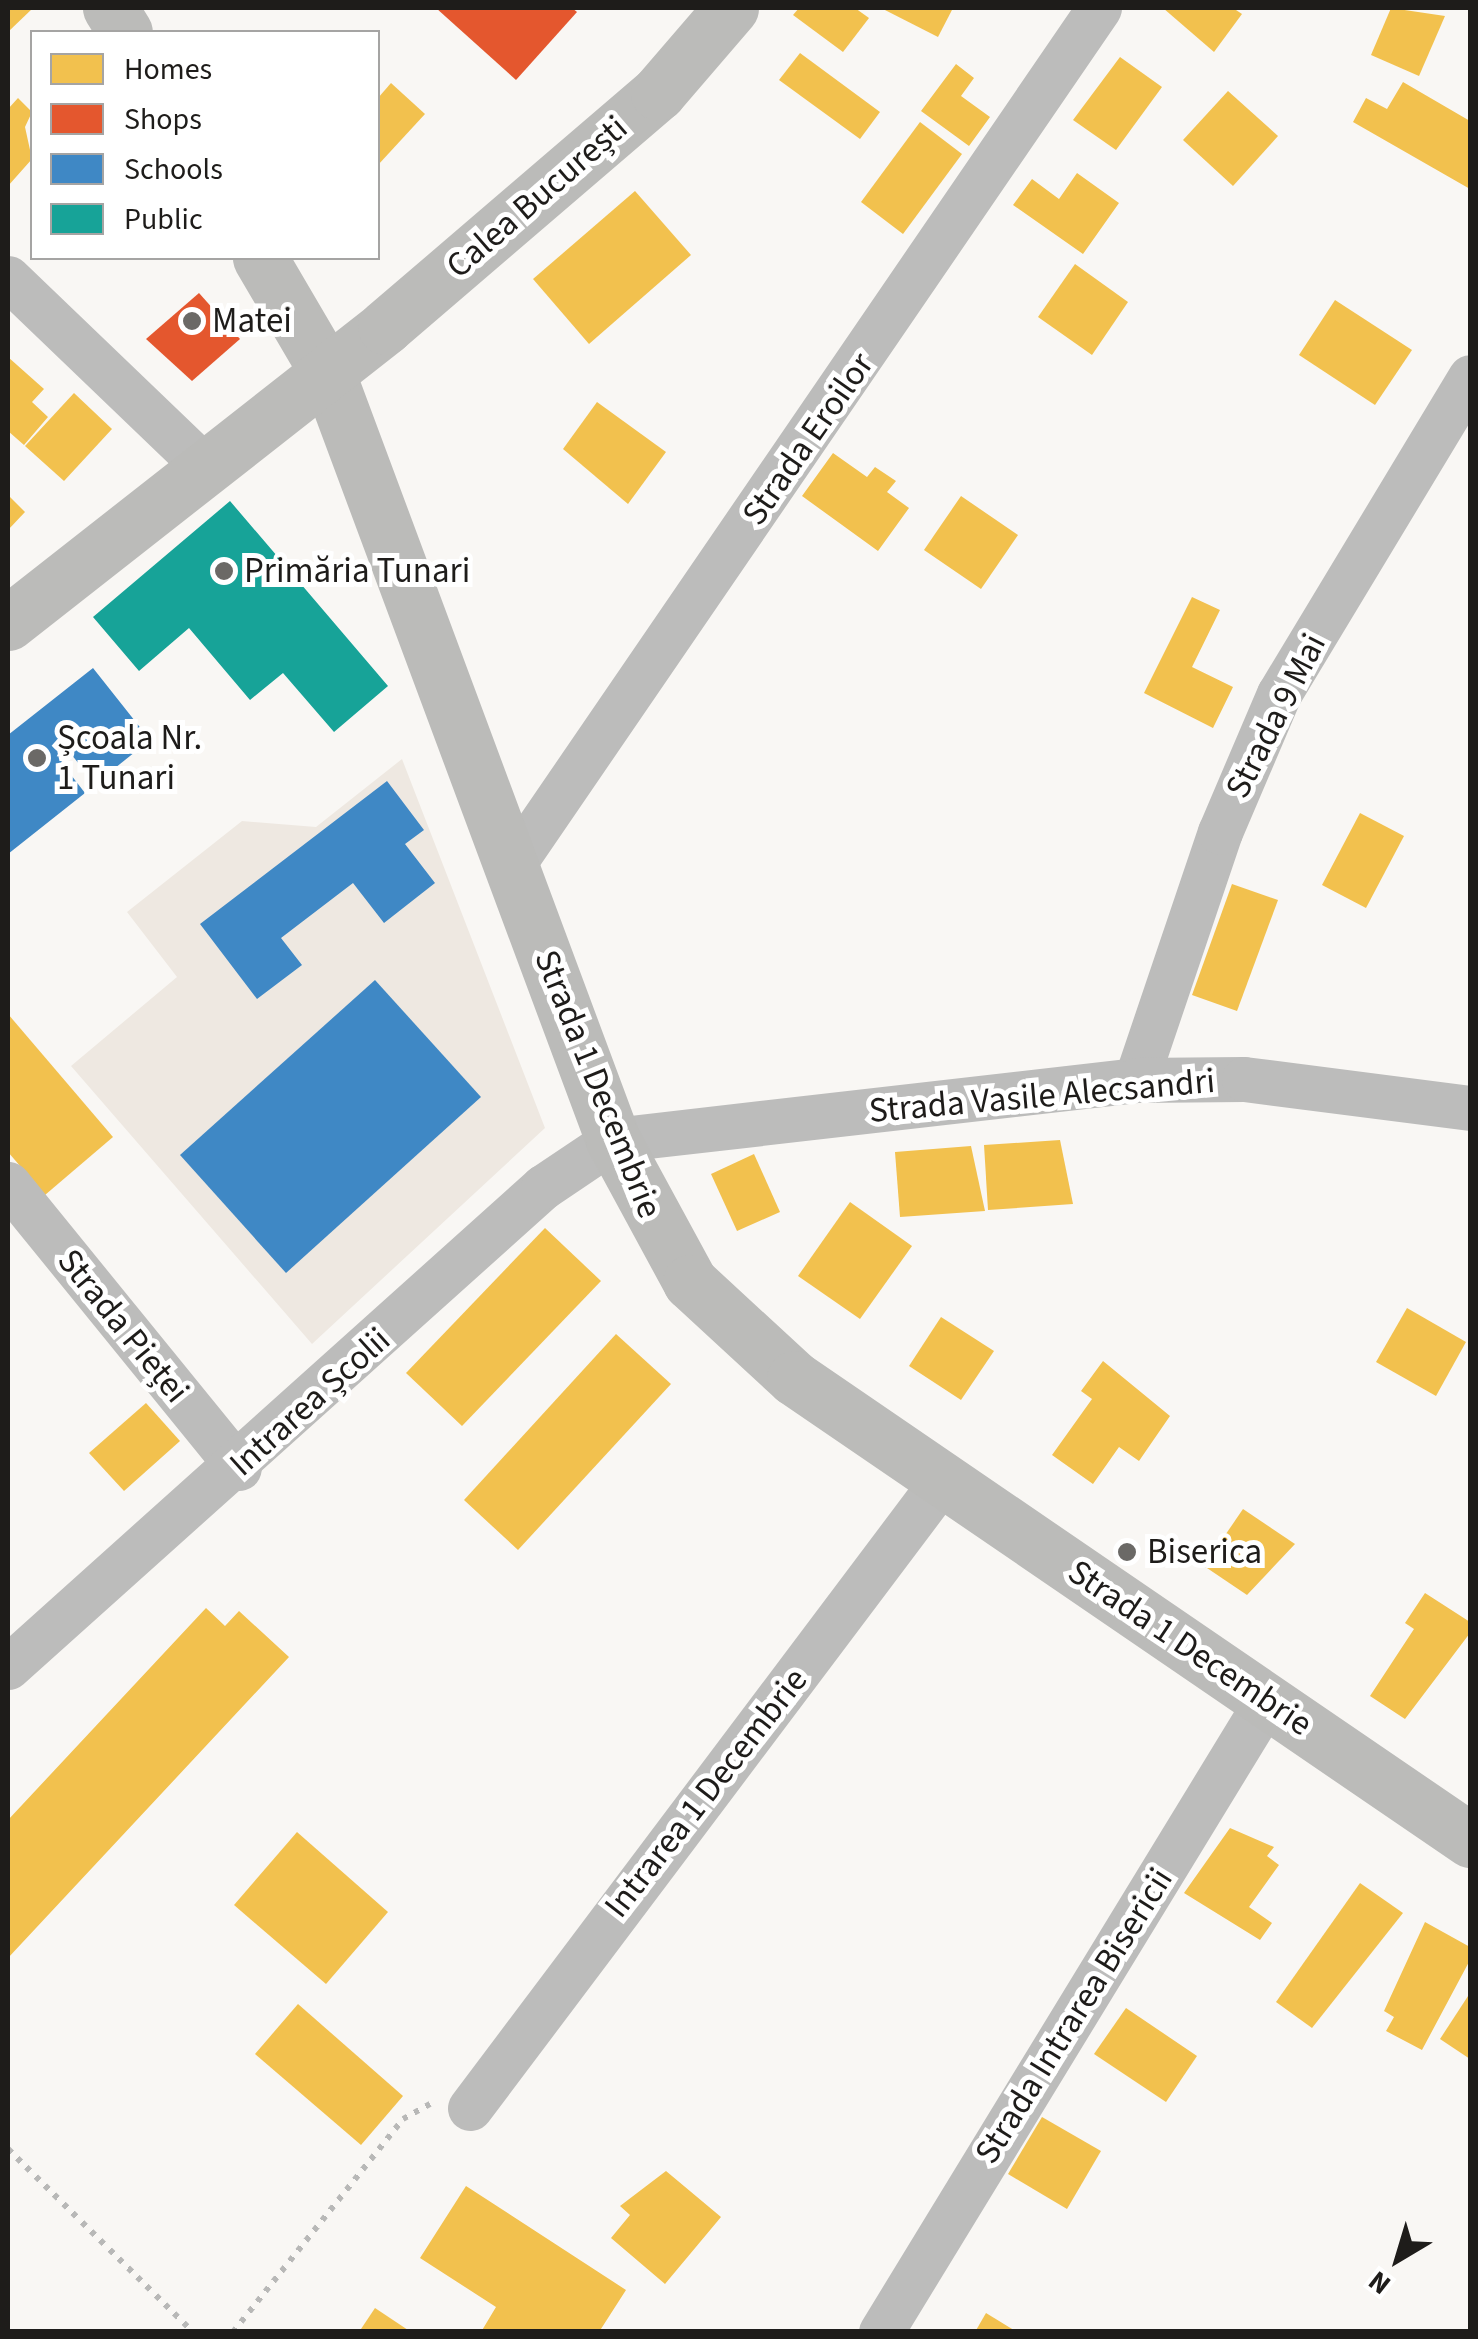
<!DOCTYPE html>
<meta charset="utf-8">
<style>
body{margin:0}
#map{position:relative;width:1478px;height:2339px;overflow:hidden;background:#f9f7f4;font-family:"Source Sans 3",sans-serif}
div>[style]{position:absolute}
.built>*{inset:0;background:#eee8e1}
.homes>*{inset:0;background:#f2c14e}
.shops>*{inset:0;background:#e4572e}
.schools>*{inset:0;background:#3f88c5}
.public>*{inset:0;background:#17a398}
.path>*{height:6px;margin-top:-3px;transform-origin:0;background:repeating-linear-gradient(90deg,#b8b8b7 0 5px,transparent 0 13px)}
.minor>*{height:45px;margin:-22.5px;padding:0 22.5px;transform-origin:22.5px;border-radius:22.5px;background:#bcbcbb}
.secondary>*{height:55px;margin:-27.5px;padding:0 27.5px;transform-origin:27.5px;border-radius:27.5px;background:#bbbbb9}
.dots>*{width:28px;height:28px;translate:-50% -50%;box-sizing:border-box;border:5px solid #fff;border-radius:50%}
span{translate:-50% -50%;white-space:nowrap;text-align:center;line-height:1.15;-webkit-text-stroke:10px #fff;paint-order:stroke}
.street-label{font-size:35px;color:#1e1c1a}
.poi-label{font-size:35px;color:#1e1c1a}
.left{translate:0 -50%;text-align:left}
.frame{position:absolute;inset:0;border:10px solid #1e1c1a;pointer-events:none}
.legend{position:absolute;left:30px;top:30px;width:350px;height:230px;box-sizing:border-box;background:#fff;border:2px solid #a5a4a3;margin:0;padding:12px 18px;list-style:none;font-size:30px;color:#1e1c1a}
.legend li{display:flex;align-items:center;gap:20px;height:50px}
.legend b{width:50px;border:2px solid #a5a4a3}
.north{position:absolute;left:1348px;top:2209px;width:100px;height:100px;-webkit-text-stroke:8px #fff;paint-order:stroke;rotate:218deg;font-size:28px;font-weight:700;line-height:40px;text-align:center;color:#1e1c1a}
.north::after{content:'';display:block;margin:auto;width:35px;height:45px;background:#1e1c1a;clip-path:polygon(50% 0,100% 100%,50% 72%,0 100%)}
</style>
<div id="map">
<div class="built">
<div style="clip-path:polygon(402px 759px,545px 1128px,312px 1344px,71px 1066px,177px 977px,127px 912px,242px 821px,316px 827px)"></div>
</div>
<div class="homes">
<div style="clip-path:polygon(8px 8px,33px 8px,8px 32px)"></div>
<div style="clip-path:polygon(799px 8px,855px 8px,869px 18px,843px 52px,793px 15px)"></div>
<div style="clip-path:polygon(881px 8px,953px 8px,938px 37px)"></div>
<div style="clip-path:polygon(1163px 8px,1233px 8px,1242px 14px,1214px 52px)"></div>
<div style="clip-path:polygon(1391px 8px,1445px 16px,1419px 76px,1371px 55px)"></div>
<div style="clip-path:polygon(800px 53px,880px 112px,860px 139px,779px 80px)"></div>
<div style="clip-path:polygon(1120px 57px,1162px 87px,1116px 150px,1073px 120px)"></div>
<div style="clip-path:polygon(956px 64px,974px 78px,961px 96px,990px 117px,969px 146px,921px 111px)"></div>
<div style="clip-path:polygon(1403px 82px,1470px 121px,1470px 189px,1353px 122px,1366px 98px,1387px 109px)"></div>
<div style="clip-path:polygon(391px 83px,425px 114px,378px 165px,378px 98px)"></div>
<div style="clip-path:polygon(1228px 91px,1278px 136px,1233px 186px,1183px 140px)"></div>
<div style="clip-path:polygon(18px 98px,32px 112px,25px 127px,32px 159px,8px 186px,8px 109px)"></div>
<div style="clip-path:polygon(920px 122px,962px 154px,903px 234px,861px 202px)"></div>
<div style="clip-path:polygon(1077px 173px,1119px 203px,1083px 254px,1013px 205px,1032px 179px,1059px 199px)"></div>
<div style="clip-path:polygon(635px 191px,691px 255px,589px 344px,533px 279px)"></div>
<div style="clip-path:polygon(1075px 264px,1128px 302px,1092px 355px,1038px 317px)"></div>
<div style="clip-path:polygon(1335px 300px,1412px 350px,1375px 405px,1299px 355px)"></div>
<div style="clip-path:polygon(8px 357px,44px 389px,32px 402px,48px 417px,24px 445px,8px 431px)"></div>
<div style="clip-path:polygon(74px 393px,112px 429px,64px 481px,25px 446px)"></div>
<div style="clip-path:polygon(597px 402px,666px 452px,628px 504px,563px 449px)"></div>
<div style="clip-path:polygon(833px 453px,867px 477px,875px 467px,896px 481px,887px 492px,909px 508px,878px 551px,802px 496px)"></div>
<div style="clip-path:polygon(8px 495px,25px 512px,8px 530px)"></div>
<div style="clip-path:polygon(961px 496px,1018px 535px,981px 589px,924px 550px)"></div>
<div style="clip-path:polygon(1192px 597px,1220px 610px,1192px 667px,1233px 687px,1213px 728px,1144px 693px)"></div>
<div style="clip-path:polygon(1360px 813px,1404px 836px,1366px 908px,1322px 885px)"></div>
<div style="clip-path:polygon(1232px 884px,1278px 900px,1237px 1011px,1192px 995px)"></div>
<div style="clip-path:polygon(8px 1014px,113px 1137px,45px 1195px,8px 1152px)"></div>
<div style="clip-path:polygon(1060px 1140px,1073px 1204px,988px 1210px,984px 1145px)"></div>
<div style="clip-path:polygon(971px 1146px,985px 1211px,900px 1217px,895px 1152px)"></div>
<div style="clip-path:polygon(754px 1154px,780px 1212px,737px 1231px,711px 1174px)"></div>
<div style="clip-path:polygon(850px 1202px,912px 1246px,860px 1319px,798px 1276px)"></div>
<div style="clip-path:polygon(545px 1228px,601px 1281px,462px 1426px,406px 1373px)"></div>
<div style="clip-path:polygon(1407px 1308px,1466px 1342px,1436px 1396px,1376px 1362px)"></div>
<div style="clip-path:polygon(941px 1317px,994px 1351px,961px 1400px,909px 1366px)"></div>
<div style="clip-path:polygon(616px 1334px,671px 1384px,518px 1550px,464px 1500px)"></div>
<div style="clip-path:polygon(1103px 1361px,1170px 1416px,1139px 1461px,1119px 1447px,1093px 1484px,1052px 1455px,1092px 1399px,1081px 1391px)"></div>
<div style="clip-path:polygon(146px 1403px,180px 1441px,124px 1491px,89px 1453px)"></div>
<div style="clip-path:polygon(1243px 1509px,1295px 1544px,1247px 1595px,1204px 1566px)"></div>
<div style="clip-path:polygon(1425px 1593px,1470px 1622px,1470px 1633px,1405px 1719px,1370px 1696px,1414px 1629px,1405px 1623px)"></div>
<div style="clip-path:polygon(206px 1608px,225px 1626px,239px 1611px,289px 1657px,8px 1958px,8px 1820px)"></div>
<div style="clip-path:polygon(1230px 1828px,1274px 1847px,1267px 1856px,1279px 1865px,1249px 1907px,1272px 1923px,1260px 1940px,1184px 1893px)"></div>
<div style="clip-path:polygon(297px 1832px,388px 1912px,326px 1984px,234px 1905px)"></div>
<div style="clip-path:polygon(1360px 1883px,1403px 1913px,1312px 2028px,1276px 2002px)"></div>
<div style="clip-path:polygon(1425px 1922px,1470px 1947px,1470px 1960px,1422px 2050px,1386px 2031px,1394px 2017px,1384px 2011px)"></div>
<div style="clip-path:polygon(1470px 1993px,1470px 2059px,1440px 2039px)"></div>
<div style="clip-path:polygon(298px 2004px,403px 2096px,361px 2145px,255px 2054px)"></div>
<div style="clip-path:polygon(1126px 2008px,1197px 2056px,1166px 2102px,1094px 2054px)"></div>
<div style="clip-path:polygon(1042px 2117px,1101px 2151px,1067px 2209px,1008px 2174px)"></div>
<div style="clip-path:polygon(666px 2171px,721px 2217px,665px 2284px,611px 2238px,630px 2215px,620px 2206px)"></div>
<div style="clip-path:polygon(466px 2186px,626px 2290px,599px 2332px,481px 2332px,496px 2307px,420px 2258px)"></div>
<div style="clip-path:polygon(375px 2308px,411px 2332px,359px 2332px)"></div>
<div style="clip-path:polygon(986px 2313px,1017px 2332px,975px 2332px)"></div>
</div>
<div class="shops">
<div style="clip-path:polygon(436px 8px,572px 8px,577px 12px,516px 80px)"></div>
<div style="clip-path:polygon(199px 293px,240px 339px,192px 381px,146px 339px)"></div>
</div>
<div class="schools">
<div style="clip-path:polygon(93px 668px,150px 740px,95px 784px,71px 754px,61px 762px,85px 793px,8px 854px,8px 735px)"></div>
<div style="clip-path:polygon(387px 781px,424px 830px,405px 844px,435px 883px,384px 923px,353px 883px,281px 938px,302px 965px,257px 999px,200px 924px)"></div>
<div style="clip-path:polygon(375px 980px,481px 1097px,286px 1273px,180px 1155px)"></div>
</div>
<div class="public">
<div style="clip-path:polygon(230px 501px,388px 686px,334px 732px,283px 673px,250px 700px,189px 628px,139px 671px,93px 617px)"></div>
</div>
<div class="path">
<div style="left:8px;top:2149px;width:260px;rotate:44.7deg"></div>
<div style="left:233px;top:2332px;width:273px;rotate:-51.4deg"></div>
<div style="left:403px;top:2119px;width:31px;rotate:-29deg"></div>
</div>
<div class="minor">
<div style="left:8px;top:278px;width:274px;rotate:43.8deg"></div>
<div style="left:511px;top:867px;width:1041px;rotate:-55.61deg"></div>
<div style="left:1136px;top:1080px;width:262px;rotate:-71.3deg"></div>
<div style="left:1220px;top:832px;width:150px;rotate:-66.9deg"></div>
<div style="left:1279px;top:694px;width:370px;rotate:-58.9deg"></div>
<div style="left:8px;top:1184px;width:366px;rotate:50.9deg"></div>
<div style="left:8px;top:1667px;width:719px;rotate:-41.9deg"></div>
<div style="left:543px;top:1187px;width:84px;rotate:-33.9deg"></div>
<div style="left:613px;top:1140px;width:526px;rotate:-6.54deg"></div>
<div style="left:1136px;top:1080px;width:108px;rotate:-0.5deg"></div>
<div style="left:1244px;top:1079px;width:228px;rotate:7.3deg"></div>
<div style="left:470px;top:2108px;width:788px;rotate:-53.04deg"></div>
<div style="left:881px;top:2332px;width:741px;rotate:-58.59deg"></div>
</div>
<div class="secondary">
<div style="left:110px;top:8px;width:28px;rotate:58deg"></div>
<div style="left:260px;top:258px;width:134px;rotate:59.6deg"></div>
<div style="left:328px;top:374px;width:817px;rotate:69.59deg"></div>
<div style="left:613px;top:1140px;width:162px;rotate:61.5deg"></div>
<div style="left:690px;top:1282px;width:142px;rotate:42.7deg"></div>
<div style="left:794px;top:1378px;width:819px;rotate:34.35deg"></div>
<div style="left:8px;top:623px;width:479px;rotate:-38.1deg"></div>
<div style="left:385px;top:327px;width:360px;rotate:-40.6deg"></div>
<div style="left:658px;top:93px;width:112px;rotate:-49.3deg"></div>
</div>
<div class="dots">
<div style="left:192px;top:321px;background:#6b6966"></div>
<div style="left:224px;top:571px;background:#6b6966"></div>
<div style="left:37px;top:758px;background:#6b6966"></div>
<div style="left:1127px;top:1552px;background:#6b6966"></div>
</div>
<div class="street-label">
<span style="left:537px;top:197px;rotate:-41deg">Calea București</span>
<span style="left:808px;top:439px;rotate:-55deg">Strada Eroilor</span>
<span style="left:1276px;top:716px;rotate:-63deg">Strada 9 Mai</span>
<span style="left:598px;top:1084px;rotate:68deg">Strada 1 Decembrie</span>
<span style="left:1042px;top:1096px;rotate:-5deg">Strada Vasile Alecsandri</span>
<span style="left:123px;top:1326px;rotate:51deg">Strada Pieței</span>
<span style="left:310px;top:1402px;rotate:-42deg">Intrarea Școlii</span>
<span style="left:1190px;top:1648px;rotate:34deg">Strada 1 Decembrie</span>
<span style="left:706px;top:1793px;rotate:-52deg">Intrarea 1 Decembrie</span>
<span style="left:1074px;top:2016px;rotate:-58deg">Strada Intrarea Bisericii</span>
</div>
<div class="poi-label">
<span class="left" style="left:212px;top:321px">Matei</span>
<span class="left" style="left:244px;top:571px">Primăria Tunari</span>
<span class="left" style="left:57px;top:758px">Școala Nr.<br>1 Tunari</span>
<span class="left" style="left:1147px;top:1552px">Biserica</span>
</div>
<div class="frame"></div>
<ul class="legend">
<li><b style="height:28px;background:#f2c14e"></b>Homes</li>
<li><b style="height:28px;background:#e4572e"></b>Shops</li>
<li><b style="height:28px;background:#3f88c5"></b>Schools</li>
<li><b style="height:28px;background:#17a398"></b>Public</li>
</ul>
<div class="north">N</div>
</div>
